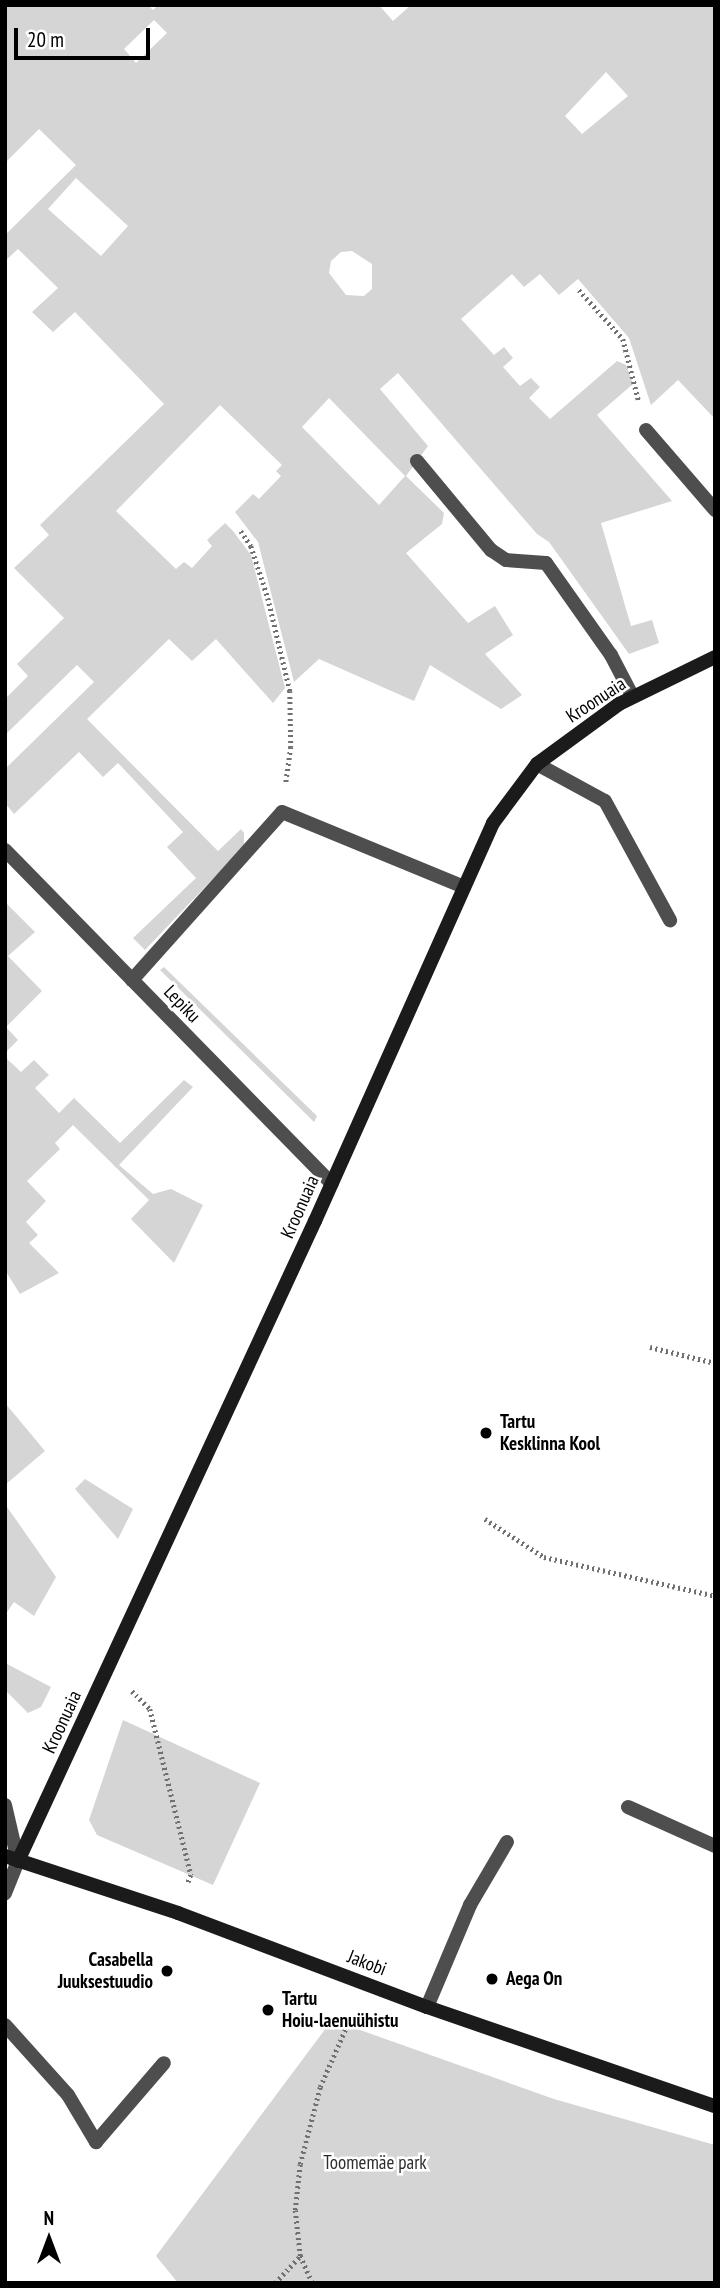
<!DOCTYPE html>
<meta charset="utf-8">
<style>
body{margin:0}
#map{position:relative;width:720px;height:2288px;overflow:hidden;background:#fff;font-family:"PT Sans Narrow",sans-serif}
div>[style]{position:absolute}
.green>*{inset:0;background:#d5d5d5}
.path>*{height:4.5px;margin-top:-2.25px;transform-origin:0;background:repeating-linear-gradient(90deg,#707070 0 2px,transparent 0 5.5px)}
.service>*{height:14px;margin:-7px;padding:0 7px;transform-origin:7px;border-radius:7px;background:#4e4e4e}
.minor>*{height:14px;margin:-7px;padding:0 7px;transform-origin:7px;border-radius:7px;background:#4e4e4e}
.secondary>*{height:14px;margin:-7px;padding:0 7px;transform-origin:7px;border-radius:7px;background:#1b1b1b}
.dots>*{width:19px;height:19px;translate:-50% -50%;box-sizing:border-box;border:4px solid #fff;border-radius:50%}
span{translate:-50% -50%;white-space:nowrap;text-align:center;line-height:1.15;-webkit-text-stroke:5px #fff;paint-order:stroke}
.street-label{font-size:19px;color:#000}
.poi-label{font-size:19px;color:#000;font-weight:700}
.left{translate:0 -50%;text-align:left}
.right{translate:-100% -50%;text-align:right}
.park-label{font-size:19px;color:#2c2c2c}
.frame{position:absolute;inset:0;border:7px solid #000;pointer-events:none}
.north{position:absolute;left:14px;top:2204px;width:70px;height:70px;-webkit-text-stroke:5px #fff;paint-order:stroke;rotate:0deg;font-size:19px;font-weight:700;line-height:28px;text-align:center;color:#000}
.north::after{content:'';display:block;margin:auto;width:24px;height:32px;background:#000;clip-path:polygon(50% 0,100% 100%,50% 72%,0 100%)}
.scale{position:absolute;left:14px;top:28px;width:136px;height:32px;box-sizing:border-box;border:4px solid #000;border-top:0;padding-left:9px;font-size:21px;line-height:24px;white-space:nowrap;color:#000;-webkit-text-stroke:5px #fff;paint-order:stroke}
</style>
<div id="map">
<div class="green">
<div style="clip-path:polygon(evenodd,5px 5px,148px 5px,153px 10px,158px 5px,379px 5px,393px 21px,411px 5px,715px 5px,715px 419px,678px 380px,651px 405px,629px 338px,578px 279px,559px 295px,540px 274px,524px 287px,512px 274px,461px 319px,494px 355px,504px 347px,513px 358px,503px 367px,520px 386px,531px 378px,540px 387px,529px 398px,550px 419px,617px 361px,626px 365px,633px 384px,597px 415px,672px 501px,601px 523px,631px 626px,652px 620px,659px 643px,629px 654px,549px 542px,537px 534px,398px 373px,380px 389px,428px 446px,406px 476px,444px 513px,442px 524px,406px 553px,468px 623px,495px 606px,513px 635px,485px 654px,522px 695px,501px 709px,430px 665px,414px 701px,319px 659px,294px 682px,258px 542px,235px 512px,253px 494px,259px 499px,281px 476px,276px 471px,282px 465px,220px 405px,116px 511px,176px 569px,184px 562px,192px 568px,212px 546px,207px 540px,225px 523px,233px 531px,251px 555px,285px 688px,273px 703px,216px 639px,192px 661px,169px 639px,87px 719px,218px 851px,241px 829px,244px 833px,244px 846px,145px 950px,133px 938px,196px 878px,167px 847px,183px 832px,118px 763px,103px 777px,79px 752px,14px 814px,5px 803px,5px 769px,94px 682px,77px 665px,5px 735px,5px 699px,28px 676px,17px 664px,64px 618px,14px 568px,49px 535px,40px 525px,164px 404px,75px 312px,53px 332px,32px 312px,58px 288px,18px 249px,5px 261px,5px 235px,76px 165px,39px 129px,5px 163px,5px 5px,154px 20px,167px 33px,136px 63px,124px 49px,154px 20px,5px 5px,606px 72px,628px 96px,582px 134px,565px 116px,606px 72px,5px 5px,76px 178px,128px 226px,101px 256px,48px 209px,76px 178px,5px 5px,352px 251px,372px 264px,372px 289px,364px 296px,346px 295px,329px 273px,331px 261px,341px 252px,352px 251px,5px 5px,329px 398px,405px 476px,379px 505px,302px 427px,329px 398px)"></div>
<div style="clip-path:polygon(5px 902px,35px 932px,8px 956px,42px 991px,6px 1027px,18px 1040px,5px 1053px)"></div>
<div style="clip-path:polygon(164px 967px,317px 1116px,314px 1122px,160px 970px)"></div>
<div style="clip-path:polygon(5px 1057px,21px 1072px,34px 1060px,49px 1075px,35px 1088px,59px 1113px,74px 1098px,120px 1143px,184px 1080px,193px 1087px,119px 1165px,153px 1194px,171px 1189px,203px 1205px,174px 1263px,131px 1219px,149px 1200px,73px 1125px,55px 1143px,60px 1149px,27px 1181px,46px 1201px,26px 1222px,38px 1235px,29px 1243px,59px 1273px,20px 1294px,5px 1270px)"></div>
<div style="clip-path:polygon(5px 1403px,45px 1451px,5px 1485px)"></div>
<div style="clip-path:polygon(85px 1479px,133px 1509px,118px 1539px,75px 1489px)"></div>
<div style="clip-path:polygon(5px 1504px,56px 1577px,34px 1616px,14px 1602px,5px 1615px)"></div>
<div style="clip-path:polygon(5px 1663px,51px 1687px,41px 1707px,28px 1713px,5px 1690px)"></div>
<div style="clip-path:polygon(123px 1720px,260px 1783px,213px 1885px,97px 1835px,89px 1820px)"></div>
<div style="clip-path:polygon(332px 2020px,554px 2099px,715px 2145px,715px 2283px,178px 2283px,156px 2256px)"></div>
</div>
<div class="path">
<div style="left:579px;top:290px;width:66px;rotate:48.1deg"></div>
<div style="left:623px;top:339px;width:65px;rotate:75.7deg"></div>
<div style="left:241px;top:531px;width:18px;rotate:56deg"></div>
<div style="left:251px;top:546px;width:55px;rotate:71.9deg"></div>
<div style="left:268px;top:598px;width:96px;rotate:76.7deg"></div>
<div style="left:290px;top:691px;width:56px;rotate:89deg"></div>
<div style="left:291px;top:747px;width:36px;rotate:98deg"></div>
<div style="left:650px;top:1347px;width:67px;rotate:13.8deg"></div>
<div style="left:485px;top:1519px;width:70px;rotate:32.8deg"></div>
<div style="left:544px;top:1557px;width:175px;rotate:12.8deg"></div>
<div style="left:132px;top:1691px;width:25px;rotate:45deg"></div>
<div style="left:150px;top:1709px;width:171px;rotate:76.1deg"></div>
<div style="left:191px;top:1875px;width:9px;rotate:111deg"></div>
<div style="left:275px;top:2283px;width:37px;rotate:-47deg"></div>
<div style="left:312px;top:2283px;width:30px;rotate:-114deg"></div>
<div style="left:300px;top:2256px;width:46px;rotate:-96.2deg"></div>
<div style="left:295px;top:2210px;width:46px;rotate:-83.8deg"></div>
<div style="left:300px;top:2164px;width:80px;rotate:-75.4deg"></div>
<div style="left:320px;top:2087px;width:72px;rotate:-66.3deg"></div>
</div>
<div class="service">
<div style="left:646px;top:430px;width:106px;rotate:49.2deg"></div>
<div style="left:417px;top:461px;width:116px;rotate:50.3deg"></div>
<div style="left:491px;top:550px;width:18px;rotate:34deg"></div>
<div style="left:506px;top:560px;width:40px;rotate:4.3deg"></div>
<div style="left:546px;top:563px;width:113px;rotate:54.8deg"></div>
<div style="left:611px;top:655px;width:47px;rotate:62.4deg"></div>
<div style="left:537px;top:764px;width:77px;rotate:28.6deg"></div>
<div style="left:605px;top:801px;width:136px;rotate:61.4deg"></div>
<div style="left:132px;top:980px;width:225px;rotate:-48.2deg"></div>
<div style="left:282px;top:812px;width:197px;rotate:22.4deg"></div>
<div style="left:628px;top:1807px;width:95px;rotate:24.1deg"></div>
<div style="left:427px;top:2007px;width:111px;rotate:-67.1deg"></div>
<div style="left:470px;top:1905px;width:73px;rotate:-59.6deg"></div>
<div style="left:5px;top:2025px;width:94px;rotate:48deg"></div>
<div style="left:68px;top:2095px;width:55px;rotate:59.2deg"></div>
<div style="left:96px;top:2142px;width:104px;rotate:-49.3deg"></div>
</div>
<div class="minor">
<div style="left:5px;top:850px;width:467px;rotate:45.6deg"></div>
<div style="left:5px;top:1805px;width:57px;rotate:76.9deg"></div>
<div style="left:18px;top:1861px;width:35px;rotate:112deg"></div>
</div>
<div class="secondary">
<div style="left:5px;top:1856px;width:182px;rotate:18.2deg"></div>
<div style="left:178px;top:1913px;width:266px;rotate:20.7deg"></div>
<div style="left:427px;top:2007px;width:305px;rotate:19deg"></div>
<div style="left:18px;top:1861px;width:706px;rotate:-65.11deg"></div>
<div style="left:315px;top:1221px;width:436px;rotate:-65.9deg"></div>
<div style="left:493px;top:823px;width:74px;rotate:-53.3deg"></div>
<div style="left:537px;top:764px;width:102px;rotate:-36.2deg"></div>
<div style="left:619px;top:704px;width:107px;rotate:-26.1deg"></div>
</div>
<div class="dots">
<div style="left:486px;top:1433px;background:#000"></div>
<div style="left:167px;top:1971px;background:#000"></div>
<div style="left:492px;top:1979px;background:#000"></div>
<div style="left:268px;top:2010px;background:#000"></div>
</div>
<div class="street-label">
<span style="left:596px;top:700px;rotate:-33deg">Kroonuaia</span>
<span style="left:182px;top:1004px;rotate:46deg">Lepiku</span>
<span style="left:300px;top:1207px;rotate:-66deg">Kroonuaia</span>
<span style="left:62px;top:1722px;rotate:-65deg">Kroonuaia</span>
<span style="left:367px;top:1963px;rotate:21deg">Jakobi</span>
</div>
<div class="poi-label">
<span class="left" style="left:500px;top:1433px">Tartu<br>Kesklinna Kool</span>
<span class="right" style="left:153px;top:1971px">Casabella<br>Juuksestuudio</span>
<span class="left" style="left:506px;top:1979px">Aega On</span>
<span class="left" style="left:282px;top:2010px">Tartu<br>Hoiu-laenuühistu</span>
</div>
<div class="park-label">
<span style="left:375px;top:2163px">Toomemäe park</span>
</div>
<div class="frame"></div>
<div class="north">N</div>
<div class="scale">20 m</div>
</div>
